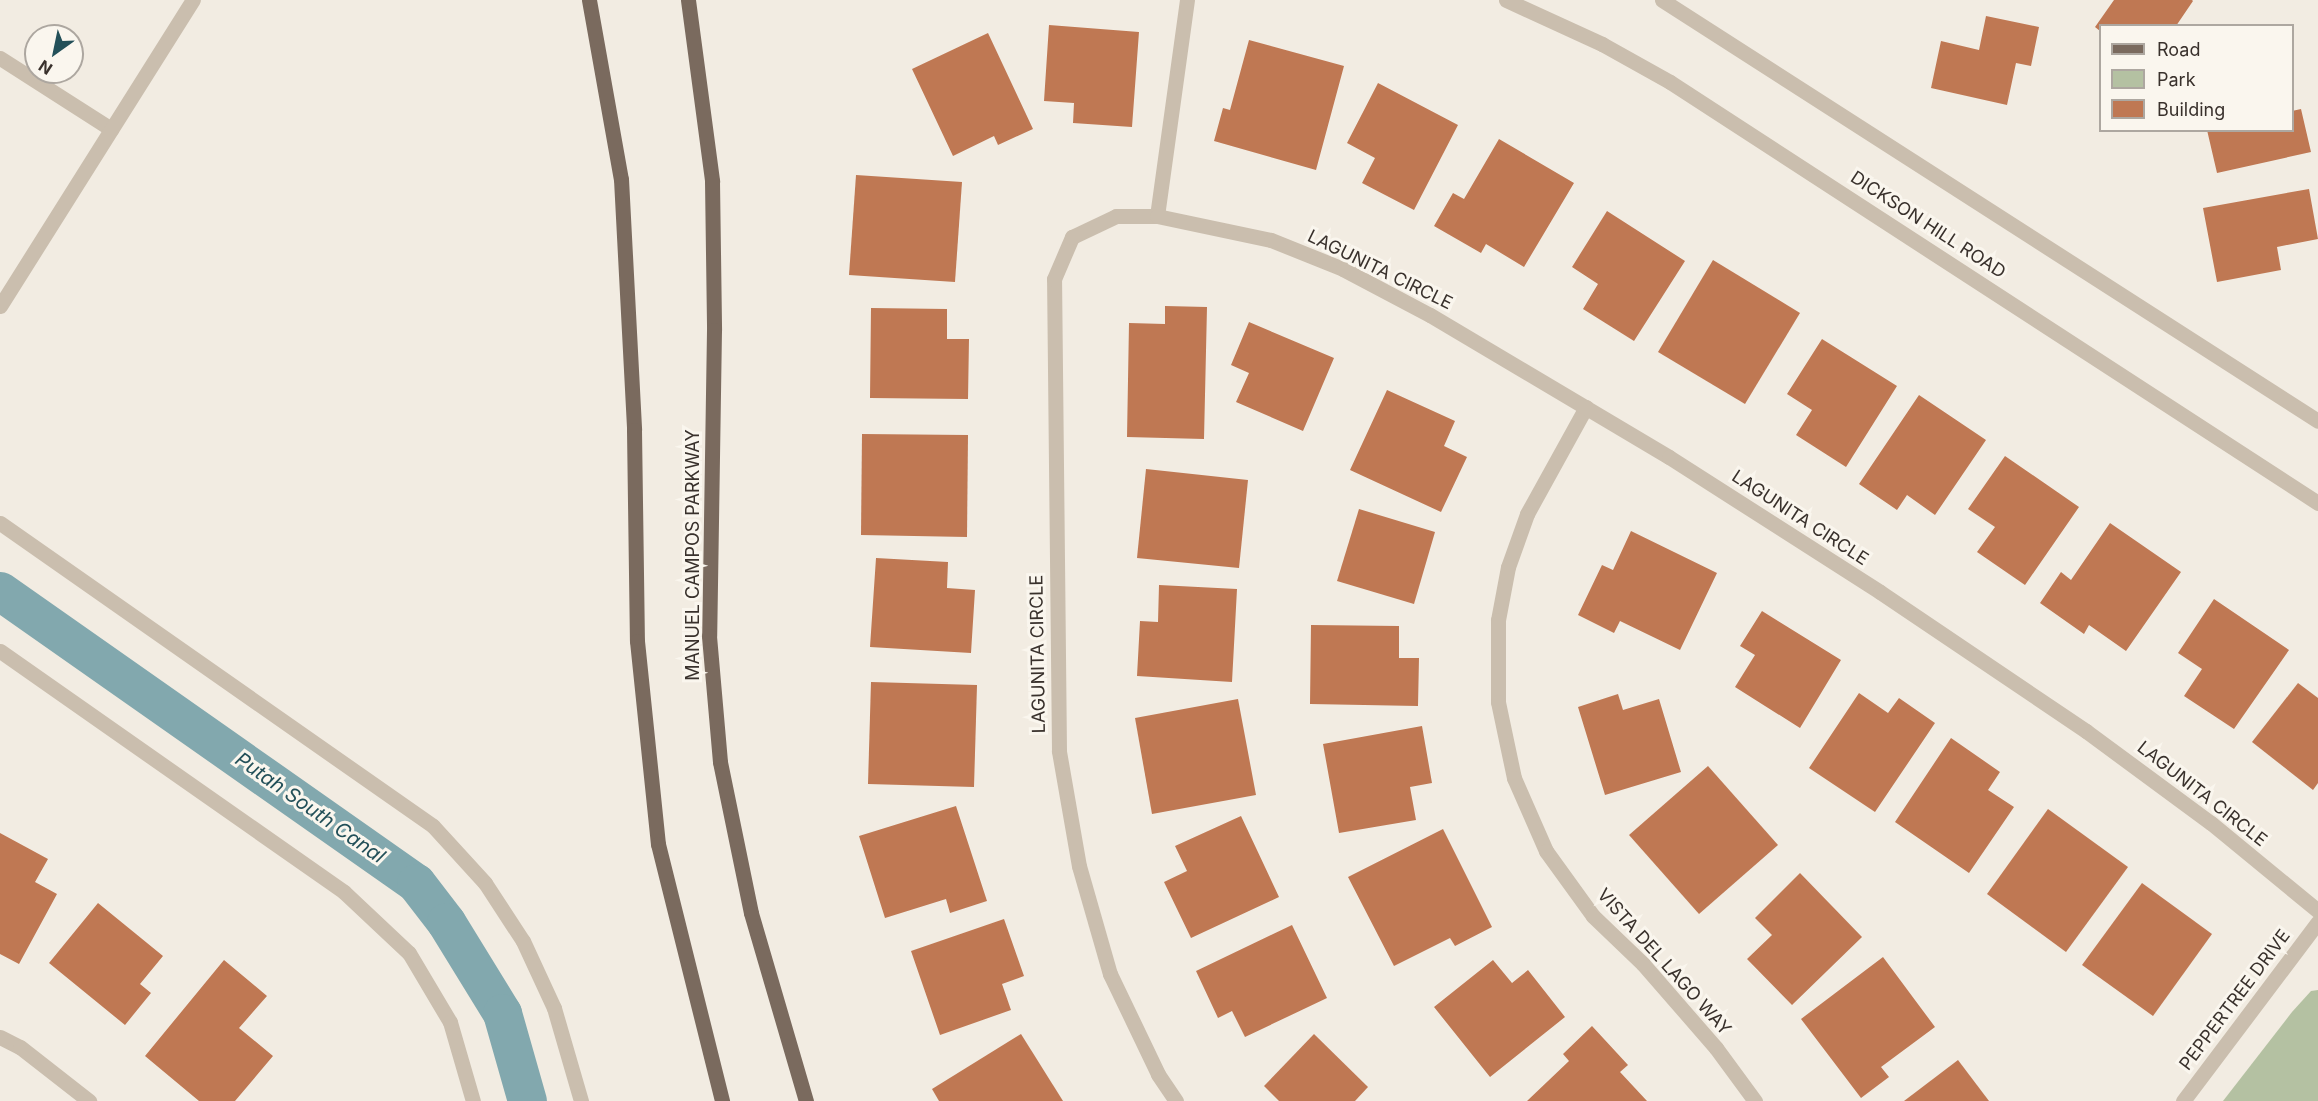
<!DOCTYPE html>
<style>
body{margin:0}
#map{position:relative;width:2318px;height:1101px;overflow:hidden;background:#f2ece2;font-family:Inter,sans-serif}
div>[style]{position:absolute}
.green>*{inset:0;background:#b4c1a2}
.canal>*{height:39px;margin:-19.5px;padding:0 19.5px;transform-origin:19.5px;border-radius:19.5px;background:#82a8ae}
.building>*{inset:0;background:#bf7853}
.minor>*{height:15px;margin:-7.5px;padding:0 7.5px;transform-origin:7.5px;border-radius:7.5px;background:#cabeae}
.major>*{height:15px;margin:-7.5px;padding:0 7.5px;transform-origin:7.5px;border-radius:7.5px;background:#7a6a5e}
span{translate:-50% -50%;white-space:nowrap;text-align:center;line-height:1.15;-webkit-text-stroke:6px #faf6ee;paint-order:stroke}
.street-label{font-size:18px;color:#39312c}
.water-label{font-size:20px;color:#235059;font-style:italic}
.legend{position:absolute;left:2099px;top:24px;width:195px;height:108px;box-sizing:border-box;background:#faf6ee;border:2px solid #ada7a0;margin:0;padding:8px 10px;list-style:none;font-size:18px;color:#39312c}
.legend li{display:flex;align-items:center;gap:12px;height:30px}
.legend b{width:30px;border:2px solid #ada7a0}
.north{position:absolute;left:24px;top:24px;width:60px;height:60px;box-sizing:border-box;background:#faf6ee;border:2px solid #ada7a0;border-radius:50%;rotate:213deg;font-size:16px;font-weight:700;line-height:24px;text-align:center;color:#39312c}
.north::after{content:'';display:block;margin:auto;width:21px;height:27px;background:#235059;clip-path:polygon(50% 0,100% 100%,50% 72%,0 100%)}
</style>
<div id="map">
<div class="green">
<div style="clip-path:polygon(2318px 990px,2318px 1101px,2223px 1101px,2292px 1012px,2311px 991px)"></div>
</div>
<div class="canal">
<div style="left:0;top:591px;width:508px;rotate:35.07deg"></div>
<div style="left:416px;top:883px;width:49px;rotate:52.4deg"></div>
<div style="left:446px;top:922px;width:107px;rotate:58.4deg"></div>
<div style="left:502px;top:1013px;width:91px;rotate:74.1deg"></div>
</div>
<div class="building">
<div style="clip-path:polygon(2114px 0,2192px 0,2193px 1px,2176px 26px,2100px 26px,2100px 31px,2095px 27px)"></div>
<div style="clip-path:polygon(1986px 16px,2039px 27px,2031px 66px,2016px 63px,2007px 105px,1931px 88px,1941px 41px,1979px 50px)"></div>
<div style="clip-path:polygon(1049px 25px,1139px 32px,1132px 127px,1073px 123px,1074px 103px,1044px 101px)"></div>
<div style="clip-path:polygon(988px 33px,1033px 129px,998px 145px,994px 136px,953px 156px,912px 69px)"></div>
<div style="clip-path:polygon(1249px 40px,1344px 66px,1316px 170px,1214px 141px,1223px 108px,1230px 110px)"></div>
<div style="clip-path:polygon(1378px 83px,1458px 125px,1414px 210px,1362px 183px,1375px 158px,1347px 143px)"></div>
<div style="clip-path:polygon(2301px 109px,2311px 152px,2217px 173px,2207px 130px,2292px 130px,2292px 111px)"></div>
<div style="clip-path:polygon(1499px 139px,1574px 183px,1524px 267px,1486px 244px,1481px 253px,1434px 226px,1453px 193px,1464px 199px)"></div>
<div style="clip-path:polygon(856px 175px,962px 182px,955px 282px,849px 275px)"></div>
<div style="clip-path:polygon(2309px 189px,2318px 239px,2277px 247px,2281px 270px,2217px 282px,2203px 208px)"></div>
<div style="clip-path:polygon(1607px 211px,1685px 261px,1634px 341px,1583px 309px,1598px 284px,1572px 267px)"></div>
<div style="clip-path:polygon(1713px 260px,1800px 313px,1745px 404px,1658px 352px)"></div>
<div style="clip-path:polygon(1165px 306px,1207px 307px,1204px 439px,1127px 437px,1129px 323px,1165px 324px)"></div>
<div style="clip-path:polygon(871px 308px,947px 309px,947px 339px,969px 339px,968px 399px,870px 398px)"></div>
<div style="clip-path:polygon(1249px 322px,1334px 358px,1303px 431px,1236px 402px,1249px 373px,1231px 365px)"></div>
<div style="clip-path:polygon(1822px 339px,1897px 386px,1846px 467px,1796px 435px,1812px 410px,1787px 394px)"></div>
<div style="clip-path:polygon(1387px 390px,1455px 421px,1444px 446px,1467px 457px,1441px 512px,1350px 470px)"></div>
<div style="clip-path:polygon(1919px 395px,1986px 440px,1935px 515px,1907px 495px,1897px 510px,1859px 484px)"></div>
<div style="clip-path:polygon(862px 434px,968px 435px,967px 537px,861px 535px)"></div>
<div style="clip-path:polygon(2005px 456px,2079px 507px,2025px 585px,1977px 552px,1995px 527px,1968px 509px)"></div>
<div style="clip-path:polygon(1146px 469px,1248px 480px,1239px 568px,1137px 558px)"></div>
<div style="clip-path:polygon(1359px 509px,1435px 532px,1414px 604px,1337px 581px)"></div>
<div style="clip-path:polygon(2110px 523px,2181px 572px,2126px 651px,2089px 625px,2084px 634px,2040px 603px,2061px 572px,2071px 580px)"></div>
<div style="clip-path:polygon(1631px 531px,1717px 573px,1680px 650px,1620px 621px,1614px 633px,1578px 615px,1602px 565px,1613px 570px)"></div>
<div style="clip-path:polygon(876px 558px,948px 562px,947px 588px,975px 590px,971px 653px,870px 647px)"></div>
<div style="clip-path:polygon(1159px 585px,1237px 589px,1232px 682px,1137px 676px,1140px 621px,1158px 622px)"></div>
<div style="clip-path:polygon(2214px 599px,2289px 650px,2234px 729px,2184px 696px,2202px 669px,2178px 653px)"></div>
<div style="clip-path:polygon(1762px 611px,1841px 660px,1800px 728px,1735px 687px,1755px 655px,1740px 646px)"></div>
<div style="clip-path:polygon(1311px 625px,1399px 626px,1399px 658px,1419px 658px,1418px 706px,1310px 704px)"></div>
<div style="clip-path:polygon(871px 682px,977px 685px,974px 787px,868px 784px)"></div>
<div style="clip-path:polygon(2298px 683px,2318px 698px,2318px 783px,2313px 790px,2252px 742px)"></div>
<div style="clip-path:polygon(1859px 693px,1888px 713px,1899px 698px,1935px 723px,1875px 812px,1809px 768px)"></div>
<div style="clip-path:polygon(1618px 694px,1623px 710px,1659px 699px,1681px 772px,1605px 795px,1578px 707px)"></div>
<div style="clip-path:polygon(1238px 699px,1256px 795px,1152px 814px,1135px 718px)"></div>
<div style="clip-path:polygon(1422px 726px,1432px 783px,1410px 787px,1416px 820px,1339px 833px,1323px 744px)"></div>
<div style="clip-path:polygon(1951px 738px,2000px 772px,1988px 790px,2014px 807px,1969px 873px,1895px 822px)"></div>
<div style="clip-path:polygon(1708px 766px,1778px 845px,1699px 914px,1629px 835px)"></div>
<div style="clip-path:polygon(956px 806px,987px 901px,950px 913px,946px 899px,885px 918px,859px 836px)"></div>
<div style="clip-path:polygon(2048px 809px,2128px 867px,2066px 952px,1987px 894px)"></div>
<div style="clip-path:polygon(1241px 816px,1279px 897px,1191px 938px,1164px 882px,1187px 871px,1175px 846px)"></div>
<div style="clip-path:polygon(1443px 829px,1492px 927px,1455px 946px,1450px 938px,1394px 966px,1348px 877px)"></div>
<div style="clip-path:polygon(0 833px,48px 859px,35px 882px,57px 894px,19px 964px,0 954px)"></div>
<div style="clip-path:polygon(1800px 873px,1862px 937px,1792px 1005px,1747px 959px,1772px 935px,1755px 918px)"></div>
<div style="clip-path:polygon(2142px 883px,2212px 934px,2153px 1016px,2082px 965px)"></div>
<div style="clip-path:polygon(98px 903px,163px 956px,140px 984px,151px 993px,125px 1025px,49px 963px)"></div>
<div style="clip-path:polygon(1004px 919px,1024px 976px,1002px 984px,1011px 1010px,940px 1035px,911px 951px)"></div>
<div style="clip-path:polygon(1292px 925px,1327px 998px,1245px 1037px,1232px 1011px,1218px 1018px,1196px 971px)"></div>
<div style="clip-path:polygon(1883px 957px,1935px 1027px,1881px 1067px,1889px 1077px,1861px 1098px,1801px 1019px)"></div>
<div style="clip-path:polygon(224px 960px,267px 996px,239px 1028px,273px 1056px,235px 1101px,199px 1101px,145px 1056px)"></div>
<div style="clip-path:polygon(1493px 960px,1512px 983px,1528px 970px,1565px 1017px,1490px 1077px,1434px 1007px)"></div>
<div style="clip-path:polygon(1592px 1026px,1628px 1065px,1620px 1072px,1647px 1101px,1527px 1101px,1569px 1061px,1563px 1054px)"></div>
<div style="clip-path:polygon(1021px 1034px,1063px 1101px,939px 1101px,932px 1089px)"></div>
<div style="clip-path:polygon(1314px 1034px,1368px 1087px,1355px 1101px,1279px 1101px,1264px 1086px)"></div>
<div style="clip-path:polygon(1958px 1060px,1989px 1101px,1904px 1101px)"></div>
</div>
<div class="minor">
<div style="left:1506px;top:0;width:106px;rotate:24.6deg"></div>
<div style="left:1602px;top:44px;width:78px;rotate:29.2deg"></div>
<div style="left:1670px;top:82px;width:773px;rotate:33.01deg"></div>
<div style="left:1662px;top:0;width:779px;rotate:32.69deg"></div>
<div style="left:0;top:58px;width:132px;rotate:32.6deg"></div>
<div style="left:1157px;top:216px;width:218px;rotate:-82.1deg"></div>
<div style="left:0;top:306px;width:362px;rotate:-57.8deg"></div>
<div style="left:1586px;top:407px;width:122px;rotate:118.9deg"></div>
<div style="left:1527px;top:514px;width:56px;rotate:109.7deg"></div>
<div style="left:1508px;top:567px;width:54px;rotate:100.7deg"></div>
<div style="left:1498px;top:620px;width:82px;rotate:90deg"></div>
<div style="left:1498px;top:702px;width:78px;rotate:78.1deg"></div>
<div style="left:1514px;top:778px;width:80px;rotate:66.3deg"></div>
<div style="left:1546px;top:851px;width:80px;rotate:54.1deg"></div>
<div style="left:1593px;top:916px;width:69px;rotate:43.8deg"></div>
<div style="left:1643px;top:964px;width:111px;rotate:49deg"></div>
<div style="left:1716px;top:1048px;width:66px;rotate:53.7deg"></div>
<div style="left:0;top:523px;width:528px;rotate:34.98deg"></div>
<div style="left:433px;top:826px;width:77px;rotate:47.6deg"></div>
<div style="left:485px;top:883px;width:69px;rotate:56.8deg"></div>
<div style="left:523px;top:941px;width:74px;rotate:65.2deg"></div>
<div style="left:554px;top:1008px;width:97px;rotate:73.8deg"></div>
<div style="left:0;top:651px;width:420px;rotate:35deg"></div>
<div style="left:344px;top:892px;width:89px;rotate:43.2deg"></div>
<div style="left:409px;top:953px;width:80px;rotate:59.3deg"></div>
<div style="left:450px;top:1022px;width:82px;rotate:73.8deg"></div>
<div style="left:0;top:1037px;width:22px;rotate:27deg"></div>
<div style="left:20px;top:1047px;width:88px;rotate:38deg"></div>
<div style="left:1176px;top:1101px;width:32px;rotate:-124deg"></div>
<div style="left:1158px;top:1074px;width:111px;rotate:-115.6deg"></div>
<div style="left:1110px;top:974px;width:112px;rotate:-106deg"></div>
<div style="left:1079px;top:866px;width:117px;rotate:-99.9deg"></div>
<div style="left:1059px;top:751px;width:472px;rotate:-90.6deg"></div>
<div style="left:1054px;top:279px;width:46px;rotate:-66.8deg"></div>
<div style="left:1072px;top:237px;width:49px;rotate:-25.5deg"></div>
<div style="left:1116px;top:216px;width:41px"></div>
<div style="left:1157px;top:216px;width:116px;rotate:11.9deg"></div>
<div style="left:1271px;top:240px;width:78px;rotate:21.9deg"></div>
<div style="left:1343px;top:269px;width:98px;rotate:27.9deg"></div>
<div style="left:1430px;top:315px;width:278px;rotate:30.7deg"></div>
<div style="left:1669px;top:457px;width:250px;rotate:32.6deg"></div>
<div style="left:1880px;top:592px;width:249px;rotate:34deg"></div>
<div style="left:2086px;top:731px;width:155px;rotate:36.4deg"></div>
<div style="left:2211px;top:823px;width:139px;rotate:39.4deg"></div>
<div style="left:2183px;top:1101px;width:224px;rotate:-53deg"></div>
</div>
<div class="major">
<div style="left:589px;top:0;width:182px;rotate:79.9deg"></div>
<div style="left:621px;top:179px;width:251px;rotate:87deg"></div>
<div style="left:634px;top:430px;width:211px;rotate:89.2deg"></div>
<div style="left:637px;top:641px;width:204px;rotate:84.1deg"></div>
<div style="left:658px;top:844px;width:265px;rotate:76deg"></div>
<div style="left:688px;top:0;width:183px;rotate:82.4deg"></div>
<div style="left:712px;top:181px;width:149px;rotate:89.2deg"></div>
<div style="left:714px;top:330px;width:306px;rotate:90.9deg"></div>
<div style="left:709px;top:636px;width:126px;rotate:85deg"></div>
<div style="left:720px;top:762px;width:154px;rotate:78.4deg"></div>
<div style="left:751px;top:913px;width:196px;rotate:73.7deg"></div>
</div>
<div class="street-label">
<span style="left:1928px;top:225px;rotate:33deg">DICKSON HILL ROAD</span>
<span style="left:1380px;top:270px;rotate:26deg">LAGUNITA CIRCLE</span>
<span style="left:1800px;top:518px;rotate:33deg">LAGUNITA CIRCLE</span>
<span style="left:693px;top:555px;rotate:-90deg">MANUEL CAMPOS PARKWAY</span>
<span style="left:1038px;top:654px;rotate:-91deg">LAGUNITA CIRCLE</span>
<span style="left:2202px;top:794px;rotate:38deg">LAGUNITA CIRCLE</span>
<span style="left:1664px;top:962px;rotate:48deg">VISTA DEL LAGO WAY</span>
<span style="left:2235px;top:1000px;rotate:-53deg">PEPPERTREE DRIVE</span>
</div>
<div class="water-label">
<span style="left:310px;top:808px;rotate:35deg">Putah South Canal</span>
</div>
<ul class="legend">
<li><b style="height:8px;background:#7a6a5e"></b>Road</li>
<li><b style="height:16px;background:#b4c1a2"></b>Park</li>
<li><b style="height:16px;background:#bf7853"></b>Building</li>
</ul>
<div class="north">N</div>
</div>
